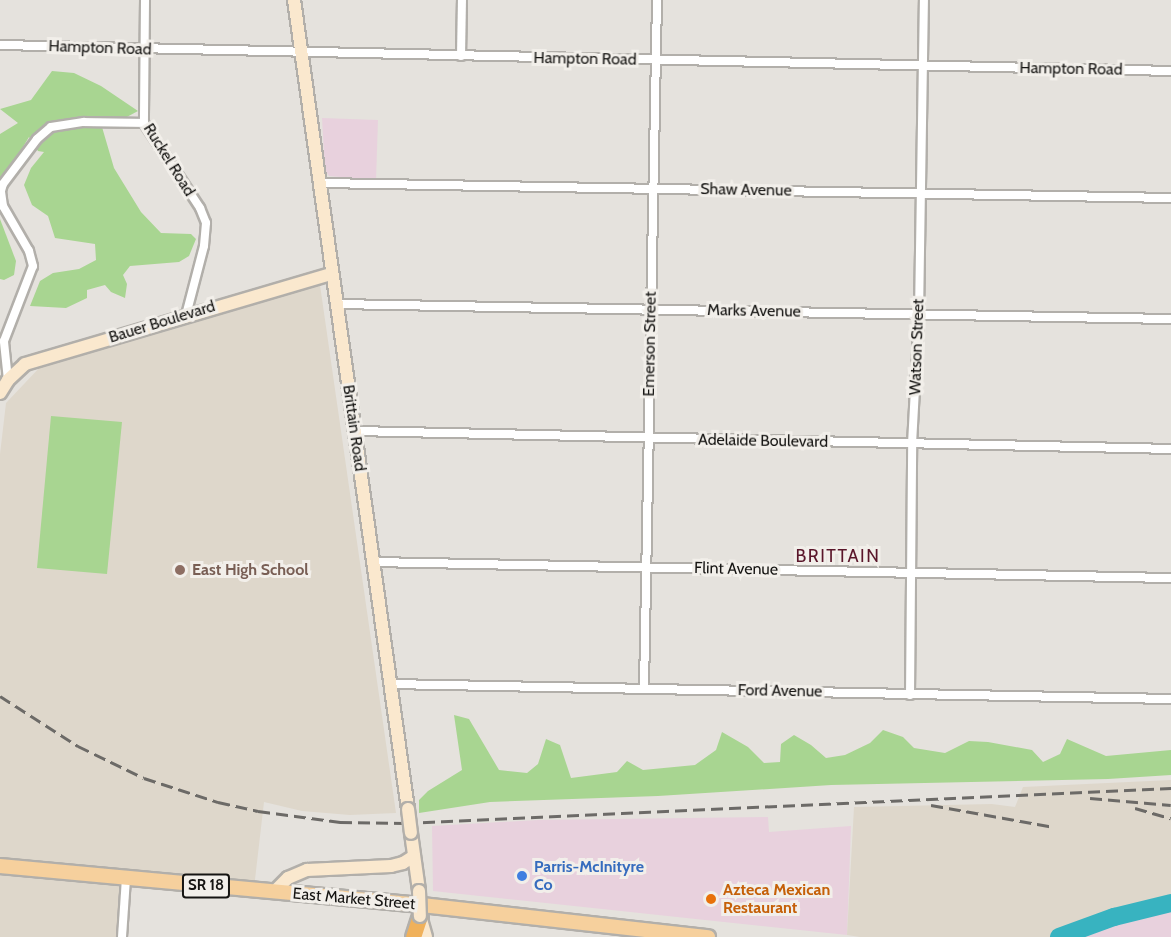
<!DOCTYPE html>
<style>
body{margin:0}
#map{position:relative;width:1171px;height:937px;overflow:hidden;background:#e5e2dd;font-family:Cabin,sans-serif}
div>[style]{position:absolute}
.commercial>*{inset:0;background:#e8d1dd}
.built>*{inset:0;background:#ded7cb}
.green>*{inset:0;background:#a8d591}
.river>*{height:18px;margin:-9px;padding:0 9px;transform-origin:9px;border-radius:9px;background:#38b3c0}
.roads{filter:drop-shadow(2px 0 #b2afaa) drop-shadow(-2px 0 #b2afaa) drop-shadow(0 2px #b2afaa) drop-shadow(0 -2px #b2afaa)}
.street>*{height:8px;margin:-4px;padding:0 4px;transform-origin:4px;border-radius:4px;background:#fff}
.secondary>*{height:12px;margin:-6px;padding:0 6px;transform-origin:6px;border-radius:6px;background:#fae8ce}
.primary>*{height:14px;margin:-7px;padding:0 7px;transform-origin:7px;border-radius:7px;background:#f6d09d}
.highway>*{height:15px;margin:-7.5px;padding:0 7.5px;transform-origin:7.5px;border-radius:7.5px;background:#f0b15b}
.rail>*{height:3px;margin-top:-1.5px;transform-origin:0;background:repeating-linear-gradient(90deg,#6c6a67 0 12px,transparent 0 18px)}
.bridges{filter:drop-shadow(2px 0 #b2afaa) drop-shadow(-2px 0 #b2afaa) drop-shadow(0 2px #b2afaa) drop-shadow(0 -2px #b2afaa)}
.secondary-bridge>*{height:12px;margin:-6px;padding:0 6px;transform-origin:6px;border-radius:6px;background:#fae8ce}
.dots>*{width:16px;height:16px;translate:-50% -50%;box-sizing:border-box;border:3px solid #f2efea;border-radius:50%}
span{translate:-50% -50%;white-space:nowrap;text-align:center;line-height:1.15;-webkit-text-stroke:6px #f2efea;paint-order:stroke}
.shield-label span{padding:2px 4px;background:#f2efea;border:2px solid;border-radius:4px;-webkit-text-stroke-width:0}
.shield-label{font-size:15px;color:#151412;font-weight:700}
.street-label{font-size:16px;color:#151412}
.education-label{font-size:16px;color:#785e54;font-weight:700}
.left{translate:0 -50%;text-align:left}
.shop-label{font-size:16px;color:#366cbe;font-weight:700}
.food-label{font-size:16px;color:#c56008;font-weight:700}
.neighbourhood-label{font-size:18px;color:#5a162a;letter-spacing:1.5px}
</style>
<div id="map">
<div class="commercial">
<div style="clip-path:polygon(322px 118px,378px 120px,376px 180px,329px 176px,325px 170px)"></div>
<div style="clip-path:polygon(768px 817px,769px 832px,851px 826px,847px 935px,433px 891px,432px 826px,538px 820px)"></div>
<div style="clip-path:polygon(1171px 903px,1171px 937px,1059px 937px,1114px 917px)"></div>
</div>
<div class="built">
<div style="clip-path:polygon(320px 285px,396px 813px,350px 815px,302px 811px,264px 802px,254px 888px,0 862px,0 454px,6px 403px,42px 365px)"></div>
<div style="clip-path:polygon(1171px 780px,1171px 903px,1114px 917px,1059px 937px,860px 937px,847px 935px,854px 807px,992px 804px,1015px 807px,1023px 787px)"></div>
<div style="clip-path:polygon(0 868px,123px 881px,120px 937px,0 937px)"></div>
</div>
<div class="green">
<div style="clip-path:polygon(52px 71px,74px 73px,101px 86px,138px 111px,123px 119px,67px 119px,68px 128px,91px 125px,102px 127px,114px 168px,141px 212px,161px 233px,191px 234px,196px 239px,189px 256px,179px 262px,130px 266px,123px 275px,127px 284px,125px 298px,111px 292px,105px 285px,87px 290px,87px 298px,66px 308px,30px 306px,40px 281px,53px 273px,79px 269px,96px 260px,95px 244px,55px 238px,48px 216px,32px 205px,24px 185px,31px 168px,44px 152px,38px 151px,29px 137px,0 185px,0 134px,18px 123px,0 109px,31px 100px)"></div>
<div style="clip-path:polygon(0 219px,16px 261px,14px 275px,4px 280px,0 279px)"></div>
<div style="clip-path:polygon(51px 416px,122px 422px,107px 574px,37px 568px)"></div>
<div style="clip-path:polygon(454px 715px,469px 719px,499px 770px,527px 773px,538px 764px,546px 739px,560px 745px,571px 778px,617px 772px,627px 761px,643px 770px,695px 765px,716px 750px,722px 732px,748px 747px,764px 763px,780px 762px,781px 744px,794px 735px,811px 745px,826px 758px,845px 755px,870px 743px,883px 730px,903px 737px,914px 748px,945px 753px,969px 741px,988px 742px,1032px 750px,1043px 762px,1060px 754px,1067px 739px,1106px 756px,1171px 750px,1171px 775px,1108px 779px,831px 785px,658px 796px,490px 802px,419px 813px,419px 800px,428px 791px,462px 770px)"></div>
</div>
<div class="river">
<div style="left:1059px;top:937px;width:59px;rotate:-20deg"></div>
<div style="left:1114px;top:917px;width:59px;rotate:-13.8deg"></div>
</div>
<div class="roads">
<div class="street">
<div style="left:145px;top:0;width:123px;rotate:90.5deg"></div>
<div style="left:144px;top:123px;width:102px;rotate:56.6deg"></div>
<div style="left:200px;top:208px;width:16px;rotate:68deg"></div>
<div style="left:206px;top:223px;width:23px;rotate:95deg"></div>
<div style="left:204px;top:246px;width:71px;rotate:104.6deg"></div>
<div style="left:0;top:45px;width:1171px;rotate:1.27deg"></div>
<div style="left:461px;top:56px;width:56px;rotate:-89deg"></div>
<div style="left:321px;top:183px;width:850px;rotate:1.01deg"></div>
<div style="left:336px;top:304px;width:835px;rotate:1.03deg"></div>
<div style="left:8px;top:380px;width:39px;rotate:-96deg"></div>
<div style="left:4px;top:341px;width:80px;rotate:-68.9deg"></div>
<div style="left:33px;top:266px;width:16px;rotate:-105deg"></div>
<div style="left:29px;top:251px;width:52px;rotate:-120deg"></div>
<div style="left:3px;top:206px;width:15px;rotate:-98deg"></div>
<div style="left:1px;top:191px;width:7px;rotate:-74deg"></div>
<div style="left:3px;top:184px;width:56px;rotate:-52.9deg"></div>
<div style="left:37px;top:139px;width:18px;rotate:-41deg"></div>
<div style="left:51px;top:127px;width:33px;rotate:-9deg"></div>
<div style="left:84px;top:122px;width:60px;rotate:1deg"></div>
<div style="left:355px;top:431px;width:816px;rotate:1.26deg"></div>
<div style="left:373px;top:562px;width:798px;rotate:1.15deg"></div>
<div style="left:390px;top:684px;width:781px;rotate:1.1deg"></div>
<div style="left:644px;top:688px;width:688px;rotate:-88.92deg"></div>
<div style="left:910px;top:695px;width:251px;rotate:-89.5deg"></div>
<div style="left:912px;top:444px;width:130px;rotate:-86.9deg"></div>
<div style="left:919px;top:314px;width:314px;rotate:-89.1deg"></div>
<div style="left:122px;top:937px;width:58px;rotate:-86.1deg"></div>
</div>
<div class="secondary">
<div style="left:294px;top:0;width:817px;rotate:81.98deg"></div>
<div style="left:0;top:393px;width:15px;rotate:-58deg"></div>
<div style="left:8px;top:380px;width:23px;rotate:-43deg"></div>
<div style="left:25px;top:364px;width:319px;rotate:-16.4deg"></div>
<div style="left:411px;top:833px;width:59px;rotate:82.1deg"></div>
<div style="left:274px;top:892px;width:20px;rotate:-45deg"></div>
<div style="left:288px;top:878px;width:21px;rotate:-23deg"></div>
<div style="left:307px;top:870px;width:84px;rotate:-2.7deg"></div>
<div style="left:391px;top:866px;width:12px;rotate:-14deg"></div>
<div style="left:403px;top:863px;width:13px;rotate:-32deg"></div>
<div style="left:420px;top:916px;width:22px;rotate:74deg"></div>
</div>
<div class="primary">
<div style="left:0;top:866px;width:415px;rotate:5.3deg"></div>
<div style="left:413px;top:904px;width:297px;rotate:6.4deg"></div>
</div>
<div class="highway">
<div style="left:413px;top:937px;width:22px;rotate:-72deg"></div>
</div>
</div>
<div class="rail">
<div style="left:0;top:696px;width:93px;rotate:32.7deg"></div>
<div style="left:78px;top:746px;width:73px;rotate:25.9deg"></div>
<div style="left:144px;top:778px;width:78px;rotate:18deg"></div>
<div style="left:218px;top:802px;width:41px;rotate:12.7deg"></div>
<div style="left:258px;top:811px;width:83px;rotate:7.6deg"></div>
<div style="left:340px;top:822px;width:65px;rotate:0.9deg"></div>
<div style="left:405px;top:823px;width:767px;rotate:-2.62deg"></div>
<div style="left:1090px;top:798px;width:81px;rotate:4.9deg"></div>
<div style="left:931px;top:805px;width:125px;rotate:10.1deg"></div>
<div style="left:1135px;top:808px;width:37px;rotate:16deg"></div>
</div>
<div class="bridges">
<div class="secondary-bridge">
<div style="left:408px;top:809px;width:24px;rotate:83deg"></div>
<div style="left:419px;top:891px;width:25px;rotate:88deg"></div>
</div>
</div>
<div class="dots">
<div style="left:180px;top:570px;background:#8d6e63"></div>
<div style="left:522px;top:876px;background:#3f7fe0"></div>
<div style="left:711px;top:899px;background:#e8710a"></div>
</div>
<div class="shield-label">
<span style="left:206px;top:886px">SR 18</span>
</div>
<div class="street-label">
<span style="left:100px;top:48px;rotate:2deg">Hampton Road</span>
<span style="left:585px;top:59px;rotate:1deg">Hampton Road</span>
<span style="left:1071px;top:69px;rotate:1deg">Hampton Road</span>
<span style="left:169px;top:160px;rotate:58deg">Ruckel Road</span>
<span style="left:746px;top:190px;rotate:1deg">Shaw Avenue</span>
<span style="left:754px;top:311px;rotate:1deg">Marks Avenue</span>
<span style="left:162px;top:322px;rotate:-17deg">Bauer Boulevard</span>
<span style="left:650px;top:344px;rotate:-89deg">Emerson Street</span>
<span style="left:917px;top:347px;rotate:-88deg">Watson Street</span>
<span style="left:354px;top:428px;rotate:82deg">Brittain Road</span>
<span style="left:763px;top:441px;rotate:1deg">Adelaide Boulevard</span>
<span style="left:736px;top:569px;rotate:1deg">Flint Avenue</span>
<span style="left:780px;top:691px;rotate:1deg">Ford Avenue</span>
<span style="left:354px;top:899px;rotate:5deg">East Market Street</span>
</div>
<div class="education-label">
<span class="left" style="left:192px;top:570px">East High School</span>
</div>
<div class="shop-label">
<span class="left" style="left:534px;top:876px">Parris-McInityre<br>Co</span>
</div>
<div class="food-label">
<span class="left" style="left:723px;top:899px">Azteca Mexican<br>Restaurant</span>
</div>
<div class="neighbourhood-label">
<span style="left:838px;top:556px">BRITTAIN</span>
</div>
</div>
